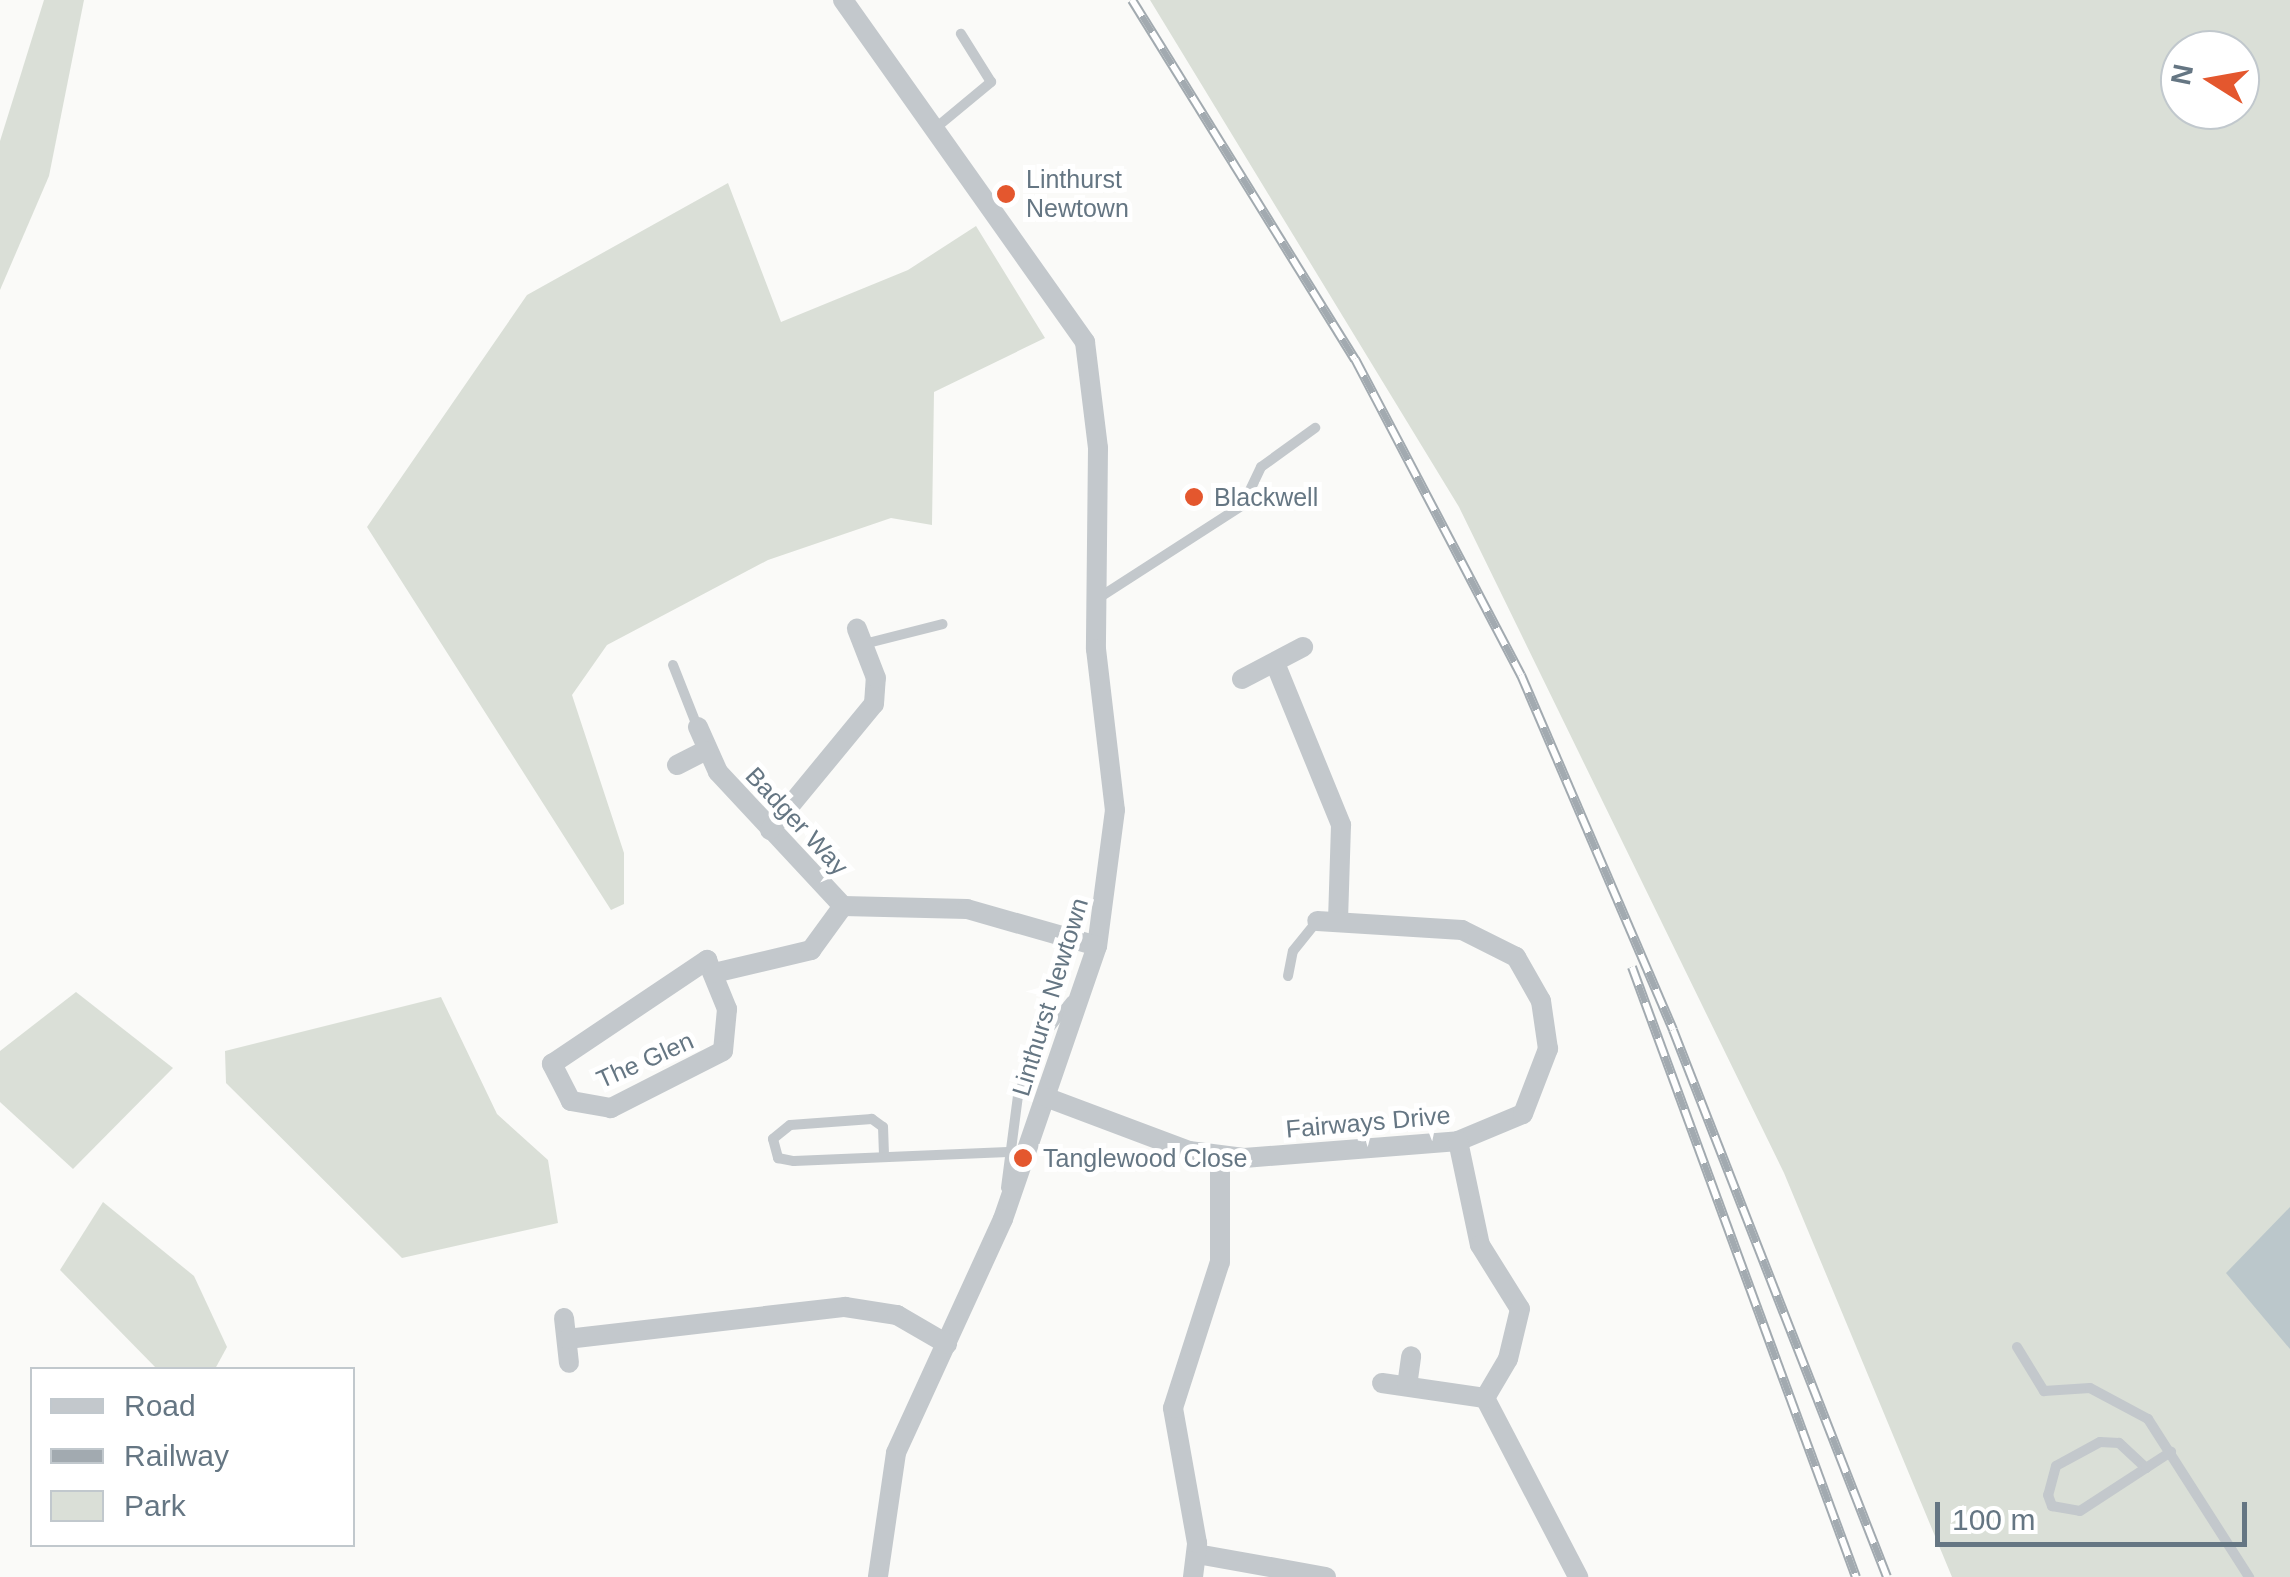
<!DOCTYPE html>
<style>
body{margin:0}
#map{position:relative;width:2290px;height:1577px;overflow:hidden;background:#fafaf8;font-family:Helvetica,sans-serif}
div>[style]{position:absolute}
.green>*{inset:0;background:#dadfd7}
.water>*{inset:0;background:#bbc7cb}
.lane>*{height:10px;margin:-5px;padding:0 5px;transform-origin:5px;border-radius:5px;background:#c3c8cc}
.street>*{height:20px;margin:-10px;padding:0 10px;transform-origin:10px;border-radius:10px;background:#c3c8cc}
.rail>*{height:10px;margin-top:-5px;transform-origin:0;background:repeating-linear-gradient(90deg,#fff 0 19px,#a2aab0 0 38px);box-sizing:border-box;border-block:2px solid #a2aab0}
.dots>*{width:28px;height:28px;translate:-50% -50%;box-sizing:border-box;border:5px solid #fff;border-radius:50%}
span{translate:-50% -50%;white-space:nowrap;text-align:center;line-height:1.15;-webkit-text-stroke:10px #fff;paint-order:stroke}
.poi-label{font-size:25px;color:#657683}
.left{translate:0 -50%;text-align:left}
.street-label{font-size:25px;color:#657683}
.legend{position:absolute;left:30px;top:1367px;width:325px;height:180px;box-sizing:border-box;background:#fff;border:2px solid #c1c8cd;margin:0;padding:12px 18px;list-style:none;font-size:30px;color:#657683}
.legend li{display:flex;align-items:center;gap:20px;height:50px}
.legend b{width:50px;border:2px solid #c1c8cd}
.north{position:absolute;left:2160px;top:30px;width:100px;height:100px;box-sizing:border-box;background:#fff;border:2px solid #c1c8cd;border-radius:50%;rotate:281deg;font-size:28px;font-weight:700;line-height:40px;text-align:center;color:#657683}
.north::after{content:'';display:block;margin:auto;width:35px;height:45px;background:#e4572e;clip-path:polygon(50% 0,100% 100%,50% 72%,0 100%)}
.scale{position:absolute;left:1935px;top:1502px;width:312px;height:45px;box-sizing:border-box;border:5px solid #657683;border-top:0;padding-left:12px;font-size:30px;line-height:35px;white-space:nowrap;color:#657683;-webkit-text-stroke:8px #fff;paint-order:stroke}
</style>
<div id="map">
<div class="green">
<div style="clip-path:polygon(44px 0,84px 0,49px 176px,0 290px,0 141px)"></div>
<div style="clip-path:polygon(evenodd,1150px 0,2290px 0,2290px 1577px,1952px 1577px,1784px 1173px,1459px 507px,1150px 0,2180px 50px,2240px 50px,2240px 110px,2180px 110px,2180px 50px)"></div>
<div style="clip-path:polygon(728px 183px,781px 322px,908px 270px,976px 226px,1045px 338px,934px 392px,932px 525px,891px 518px,768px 560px,607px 645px,572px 695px,624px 853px,624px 904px,611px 910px,367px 527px,527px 295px)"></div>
<div style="clip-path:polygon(76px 992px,173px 1068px,73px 1169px,0 1102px,0 1051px)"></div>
<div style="clip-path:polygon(441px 997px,497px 1114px,548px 1160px,558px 1223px,402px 1258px,226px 1083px,225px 1051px)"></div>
<div style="clip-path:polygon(103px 1202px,194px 1276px,227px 1347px,215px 1369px,157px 1369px,60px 1270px)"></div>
</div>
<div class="water">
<div style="clip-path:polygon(2290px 1207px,2290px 1349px,2226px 1273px)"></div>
</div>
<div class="lane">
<div style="left:932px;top:131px;width:77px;rotate:-39.7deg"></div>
<div style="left:991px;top:82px;width:57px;rotate:-122deg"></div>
<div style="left:1097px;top:599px;width:174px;rotate:-32.8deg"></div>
<div style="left:1243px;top:505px;width:42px;rotate:-64.7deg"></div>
<div style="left:1261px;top:467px;width:67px;rotate:-35.8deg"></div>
<div style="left:864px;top:644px;width:81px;rotate:-14.2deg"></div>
<div style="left:673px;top:665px;width:66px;rotate:68.5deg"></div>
<div style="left:1288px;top:976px;width:25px;rotate:-79deg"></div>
<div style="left:1293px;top:951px;width:38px;rotate:-51deg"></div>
<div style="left:884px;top:1155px;width:28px;rotate:-92deg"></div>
<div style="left:883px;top:1127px;width:14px;rotate:-144deg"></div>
<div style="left:872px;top:1119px;width:82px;rotate:175.8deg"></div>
<div style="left:790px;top:1125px;width:22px;rotate:141deg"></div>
<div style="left:773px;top:1139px;width:20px;rotate:75deg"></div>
<div style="left:778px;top:1158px;width:16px;rotate:11deg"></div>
<div style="left:794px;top:1161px;width:214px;rotate:-2.4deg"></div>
<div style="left:1006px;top:1188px;width:94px;rotate:-82.6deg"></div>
<div style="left:1018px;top:1095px;width:64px;rotate:-67deg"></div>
<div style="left:1043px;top:1036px;width:45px;rotate:-51.3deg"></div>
<div style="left:2017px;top:1347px;width:52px;rotate:58.5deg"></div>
<div style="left:2044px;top:1391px;width:46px;rotate:-3.7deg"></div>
<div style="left:2090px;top:1388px;width:66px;rotate:28.1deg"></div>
<div style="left:2148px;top:1419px;width:188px;rotate:57.4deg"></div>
<div style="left:2146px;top:1468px;width:37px;rotate:-137deg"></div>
<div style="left:2119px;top:1443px;width:19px;rotate:-177deg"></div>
<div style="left:2100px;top:1442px;width:50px;rotate:151.4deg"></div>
<div style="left:2056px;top:1466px;width:30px;rotate:105deg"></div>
<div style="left:2048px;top:1495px;width:12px;rotate:70deg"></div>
<div style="left:2052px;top:1506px;width:28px;rotate:10deg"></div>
<div style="left:2080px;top:1511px;width:79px;rotate:-33.1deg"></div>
<div style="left:2146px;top:1468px;width:30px;rotate:-33deg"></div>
</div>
<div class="street">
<div style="left:843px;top:0;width:419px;rotate:54.7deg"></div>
<div style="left:1085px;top:342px;width:107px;rotate:83deg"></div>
<div style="left:1098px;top:448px;width:201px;rotate:90.6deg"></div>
<div style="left:1096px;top:649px;width:162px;rotate:83.3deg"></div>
<div style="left:1115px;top:810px;width:137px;rotate:97.5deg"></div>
<div style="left:1097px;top:946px;width:289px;rotate:109deg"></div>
<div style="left:1003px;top:1219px;width:257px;rotate:114.6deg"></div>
<div style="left:896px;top:1453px;width:125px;rotate:98.3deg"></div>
<div style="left:1275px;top:663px;width:175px;rotate:67.8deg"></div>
<div style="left:1341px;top:825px;width:96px;rotate:91.8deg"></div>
<div style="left:1242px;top:679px;width:69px;rotate:-27.7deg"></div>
<div style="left:698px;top:727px;width:49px;rotate:66deg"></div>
<div style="left:718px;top:772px;width:183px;rotate:47deg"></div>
<div style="left:843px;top:906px;width:124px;rotate:1.4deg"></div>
<div style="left:967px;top:909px;width:135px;rotate:15.9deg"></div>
<div style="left:677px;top:765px;width:31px;rotate:-27deg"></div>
<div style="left:770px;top:830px;width:163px;rotate:-50.5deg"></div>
<div style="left:874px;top:704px;width:26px;rotate:-86deg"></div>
<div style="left:876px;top:678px;width:53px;rotate:-111.2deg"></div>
<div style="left:707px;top:960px;width:53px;rotate:67.8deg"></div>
<div style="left:727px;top:1009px;width:42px;rotate:95.4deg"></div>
<div style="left:723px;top:1051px;width:126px;rotate:153deg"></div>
<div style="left:611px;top:1108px;width:41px;rotate:-170.1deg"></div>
<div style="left:571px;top:1101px;width:42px;rotate:-117.2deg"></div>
<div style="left:552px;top:1064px;width:187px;rotate:-33.9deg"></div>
<div style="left:714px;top:973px;width:100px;rotate:-13.3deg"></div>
<div style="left:811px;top:950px;width:54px;rotate:-54deg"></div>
<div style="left:1048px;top:1098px;width:151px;rotate:20.6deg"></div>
<div style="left:1189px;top:1151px;width:55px;rotate:7.3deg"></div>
<div style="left:1244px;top:1158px;width:215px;rotate:-4.5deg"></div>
<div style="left:1458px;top:1141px;width:70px;rotate:-22.6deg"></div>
<div style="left:1523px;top:1114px;width:70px;rotate:-69deg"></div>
<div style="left:1548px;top:1049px;width:49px;rotate:-98.3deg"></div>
<div style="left:1541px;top:1001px;width:51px;rotate:-119.6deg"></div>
<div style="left:1516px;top:957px;width:60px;rotate:-153.4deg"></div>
<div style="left:1462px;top:930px;width:145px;rotate:-176.4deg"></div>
<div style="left:1458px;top:1141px;width:106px;rotate:78.1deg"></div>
<div style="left:1480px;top:1245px;width:75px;rotate:58deg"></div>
<div style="left:1520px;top:1309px;width:51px;rotate:103.5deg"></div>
<div style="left:1508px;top:1359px;width:45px;rotate:120.5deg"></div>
<div style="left:1485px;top:1398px;width:202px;rotate:62.5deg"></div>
<div style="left:564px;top:1318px;width:45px;rotate:83.7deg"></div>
<div style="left:567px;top:1339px;width:280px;rotate:-6.6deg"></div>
<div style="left:845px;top:1307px;width:53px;rotate:8.7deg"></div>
<div style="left:897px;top:1315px;width:58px;rotate:30.1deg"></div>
<div style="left:1382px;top:1383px;width:104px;rotate:8.3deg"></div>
<div style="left:1407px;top:1386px;width:30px;rotate:-82deg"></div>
<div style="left:1197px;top:1554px;width:131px;rotate:10.1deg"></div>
<div style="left:1193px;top:1577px;width:34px;rotate:-83deg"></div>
<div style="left:1197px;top:1543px;width:137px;rotate:-100.1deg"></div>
<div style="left:1173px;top:1408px;width:153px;rotate:-72.2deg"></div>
<div style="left:1220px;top:1262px;width:105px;rotate:-90deg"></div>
</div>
<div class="rail">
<div style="left:1132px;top:0;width:423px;rotate:58.2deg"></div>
<div style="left:1355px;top:359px;width:357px;rotate:62.3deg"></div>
<div style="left:1521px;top:675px;width:386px;rotate:66.8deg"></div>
<div style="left:1673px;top:1030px;width:587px;rotate:68.63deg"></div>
<div style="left:1632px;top:967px;width:650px;rotate:69.84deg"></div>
</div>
<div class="dots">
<div style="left:1006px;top:194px;background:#e4572e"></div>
<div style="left:1194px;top:497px;background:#e4572e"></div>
<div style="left:1023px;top:1158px;background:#e4572e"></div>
</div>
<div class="poi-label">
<span class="left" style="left:1026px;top:194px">Linthurst<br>Newtown</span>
<span class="left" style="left:1214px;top:497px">Blackwell</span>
<span class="left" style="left:1043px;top:1158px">Tanglewood Close</span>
</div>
<div class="street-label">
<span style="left:797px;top:821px;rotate:47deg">Badger Way</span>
<span style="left:1050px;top:997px;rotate:-73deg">Linthurst Newtown</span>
<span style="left:645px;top:1060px;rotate:-24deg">The Glen</span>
<span style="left:1368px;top:1122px;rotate:-5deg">Fairways Drive</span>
</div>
<ul class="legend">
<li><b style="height:12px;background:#c3c8cc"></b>Road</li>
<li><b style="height:12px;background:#a2aab0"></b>Railway</li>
<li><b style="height:28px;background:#dadfd7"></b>Park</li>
</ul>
<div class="north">N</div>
<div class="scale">100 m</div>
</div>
